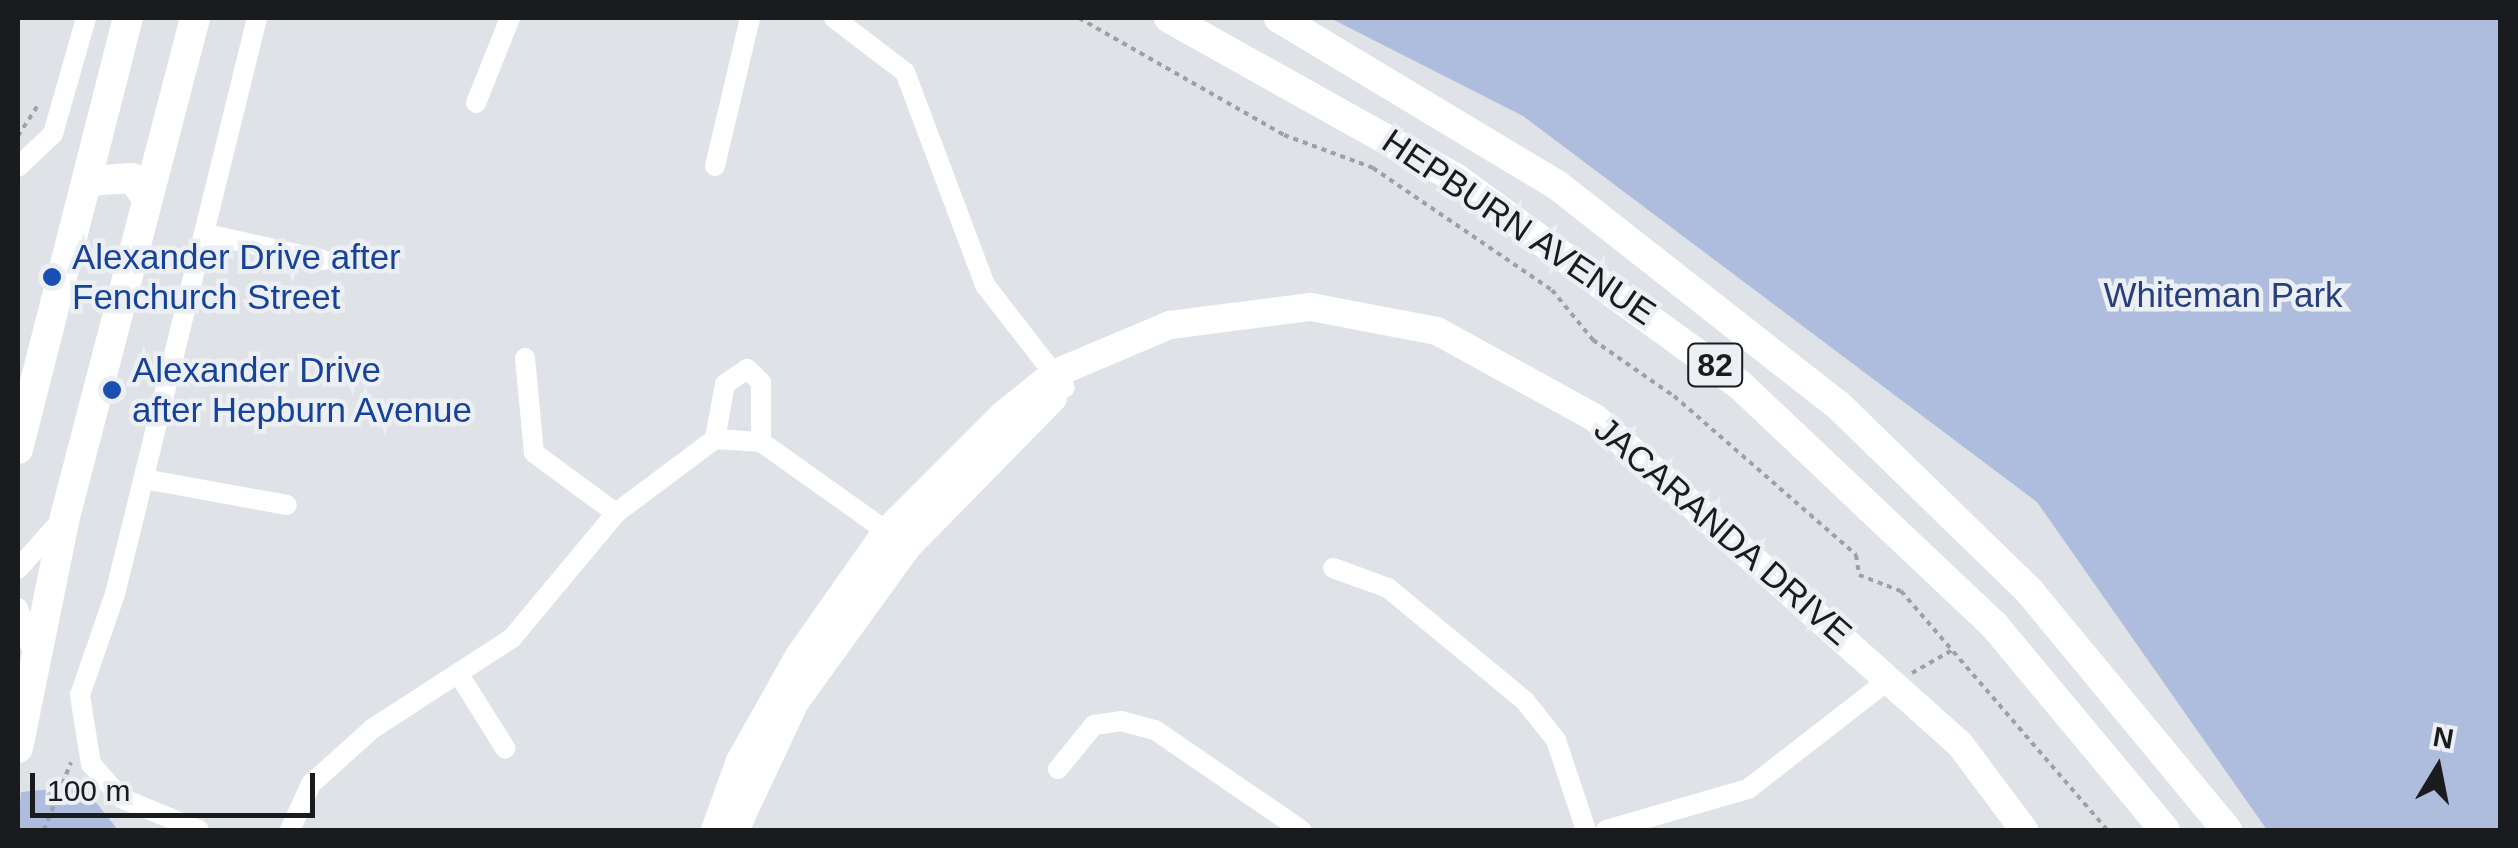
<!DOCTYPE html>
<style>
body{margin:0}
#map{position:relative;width:2518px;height:848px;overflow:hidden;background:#dfe2e7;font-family:Arial,sans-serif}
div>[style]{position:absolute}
.green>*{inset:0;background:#aebdde}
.path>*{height:4px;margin-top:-2px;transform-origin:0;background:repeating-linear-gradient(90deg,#9da0a4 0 5px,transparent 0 10px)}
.street>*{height:20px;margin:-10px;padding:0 10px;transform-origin:10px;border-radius:10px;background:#fff}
.secondary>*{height:28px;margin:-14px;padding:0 14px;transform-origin:14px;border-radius:14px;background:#fff}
.primary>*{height:30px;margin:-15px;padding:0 15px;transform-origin:15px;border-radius:15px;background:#fff}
.dots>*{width:28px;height:28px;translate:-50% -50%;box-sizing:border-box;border:5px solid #eceff4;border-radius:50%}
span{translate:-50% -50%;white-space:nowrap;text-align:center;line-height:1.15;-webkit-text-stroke:9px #eceff4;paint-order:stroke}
.shield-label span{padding:2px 8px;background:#eceff4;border:2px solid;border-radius:8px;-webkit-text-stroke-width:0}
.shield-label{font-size:32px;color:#1a1b1d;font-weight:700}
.street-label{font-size:35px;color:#1a1b1d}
.transit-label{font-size:35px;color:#164399}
.left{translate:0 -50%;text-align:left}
.park-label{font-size:35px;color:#273f7b}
.frame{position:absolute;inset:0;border:20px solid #1a1b1d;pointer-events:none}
.north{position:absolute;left:2388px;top:718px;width:100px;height:100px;-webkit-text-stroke:8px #eceff4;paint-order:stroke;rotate:10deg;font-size:28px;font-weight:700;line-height:40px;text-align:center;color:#1a1b1d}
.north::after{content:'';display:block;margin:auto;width:35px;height:45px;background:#1a1b1d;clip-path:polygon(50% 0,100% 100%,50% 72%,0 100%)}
.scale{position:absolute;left:30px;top:773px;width:285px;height:45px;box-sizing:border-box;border:5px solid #1a1b1d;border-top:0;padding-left:12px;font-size:30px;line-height:35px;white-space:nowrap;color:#1a1b1d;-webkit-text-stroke:8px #eceff4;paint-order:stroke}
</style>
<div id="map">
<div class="green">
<div style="clip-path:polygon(1330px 18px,2500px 18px,2500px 830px,2267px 830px,2037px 502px,1523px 116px)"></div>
<div style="clip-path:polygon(83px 786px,118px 830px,18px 830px,21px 792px)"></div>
</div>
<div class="path">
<div style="left:1079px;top:18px;width:236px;rotate:29.7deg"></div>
<div style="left:1284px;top:135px;width:95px;rotate:20.3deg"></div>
<div style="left:1373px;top:168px;width:217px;rotate:34.3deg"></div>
<div style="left:1552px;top:290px;width:65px;rotate:50.6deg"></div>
<div style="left:1593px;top:340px;width:98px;rotate:34.7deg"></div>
<div style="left:1674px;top:396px;width:242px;rotate:41.1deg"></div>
<div style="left:1856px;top:555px;width:20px;rotate:81deg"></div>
<div style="left:1859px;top:575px;width:45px;rotate:20.9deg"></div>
<div style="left:1901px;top:591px;width:316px;rotate:49.2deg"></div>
<div style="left:18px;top:136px;width:40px;rotate:-57.1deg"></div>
<div style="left:1912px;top:673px;width:48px;rotate:-29.7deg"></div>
<div style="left:44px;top:830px;width:73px;rotate:-68.3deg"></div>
</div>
<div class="street">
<div style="left:834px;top:18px;width:89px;rotate:37.3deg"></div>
<div style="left:905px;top:72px;width:228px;rotate:69.4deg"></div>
<div style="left:985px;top:285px;width:130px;rotate:52.2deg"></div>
<div style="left:476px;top:103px;width:92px;rotate:-68.2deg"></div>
<div style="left:715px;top:166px;width:152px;rotate:-76.7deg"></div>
<div style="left:18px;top:167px;width:48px;rotate:-43.3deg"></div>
<div style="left:53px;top:134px;width:121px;rotate:-74.1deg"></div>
<div style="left:207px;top:234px;width:119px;rotate:12.6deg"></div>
<div style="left:525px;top:358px;width:95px;rotate:84.6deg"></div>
<div style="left:534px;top:453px;width:102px;rotate:36.2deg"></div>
<div style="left:715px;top:439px;width:56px;rotate:-79.7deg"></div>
<div style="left:725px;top:384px;width:27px;rotate:-34deg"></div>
<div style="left:747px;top:369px;width:19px;rotate:43deg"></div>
<div style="left:761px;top:382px;width:60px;rotate:90deg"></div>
<div style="left:144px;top:479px;width:145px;rotate:10.3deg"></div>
<div style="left:1333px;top:568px;width:59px;rotate:20deg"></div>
<div style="left:1388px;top:588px;width:178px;rotate:39.5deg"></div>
<div style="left:1525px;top:701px;width:50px;rotate:51.5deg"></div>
<div style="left:1556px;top:740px;width:95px;rotate:71.6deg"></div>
<div style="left:18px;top:569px;width:62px;rotate:-48.3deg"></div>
<div style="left:18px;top:608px;width:47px;rotate:71.6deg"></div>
<div style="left:458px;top:673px;width:89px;rotate:57.9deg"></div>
<div style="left:1058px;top:769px;width:57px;rotate:-50.7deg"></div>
<div style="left:1094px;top:725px;width:27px;rotate:-8deg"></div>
<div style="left:1121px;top:721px;width:35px;rotate:15deg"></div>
<div style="left:1155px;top:730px;width:177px;rotate:34.4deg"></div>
<div style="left:199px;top:830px;width:84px;rotate:-157.7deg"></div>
<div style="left:121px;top:798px;width:45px;rotate:-131.4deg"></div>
<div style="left:91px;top:764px;width:70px;rotate:-99.1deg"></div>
<div style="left:80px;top:695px;width:107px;rotate:-70.9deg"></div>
<div style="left:115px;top:594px;width:593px;rotate:-76.15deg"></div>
<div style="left:290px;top:830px;width:51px;rotate:-65.5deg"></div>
<div style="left:311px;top:784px;width:82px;rotate:-42deg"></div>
<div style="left:372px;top:729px;width:167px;rotate:-33deg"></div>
<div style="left:512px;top:638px;width:163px;rotate:-50.2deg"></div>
<div style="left:616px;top:513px;width:124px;rotate:-36.8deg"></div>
<div style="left:715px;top:439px;width:46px;rotate:3.7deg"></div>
<div style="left:761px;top:442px;width:166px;rotate:35.4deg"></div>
<div style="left:1606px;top:830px;width:148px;rotate:-16.1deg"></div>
<div style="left:1748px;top:789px;width:180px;rotate:-37.8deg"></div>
</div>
<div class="secondary">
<div style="left:715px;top:830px;width:73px;rotate:-70.1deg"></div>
<div style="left:740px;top:761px;width:120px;rotate:-60.7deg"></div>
<div style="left:799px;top:656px;width:153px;rotate:-54.9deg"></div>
<div style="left:887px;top:531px;width:164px;rotate:-45deg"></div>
<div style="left:1003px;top:415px;width:65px;rotate:-38.8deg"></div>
<div style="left:1054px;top:374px;width:126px;rotate:-22.9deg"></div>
<div style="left:1170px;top:325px;width:142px;rotate:-7.3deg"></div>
<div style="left:1311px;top:307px;width:128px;rotate:10.8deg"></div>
<div style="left:1437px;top:331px;width:180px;rotate:28.8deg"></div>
<div style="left:1595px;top:418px;width:488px;rotate:41.8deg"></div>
<div style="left:1959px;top:743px;width:109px;rotate:53.2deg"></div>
<div style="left:735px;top:830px;width:141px;rotate:-64.9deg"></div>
<div style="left:795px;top:702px;width:193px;rotate:-54.1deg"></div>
<div style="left:908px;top:546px;width:207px;rotate:-45.6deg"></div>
</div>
<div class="primary">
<div style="left:1169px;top:18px;width:328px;rotate:29.2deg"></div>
<div style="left:1455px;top:178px;width:351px;rotate:36deg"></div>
<div style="left:1739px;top:384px;width:351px;rotate:43.4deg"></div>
<div style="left:1994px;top:625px;width:267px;rotate:50.2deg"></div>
<div style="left:1279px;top:18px;width:324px;rotate:31deg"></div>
<div style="left:1557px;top:185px;width:357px;rotate:38.1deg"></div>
<div style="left:1838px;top:405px;width:268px;rotate:44.2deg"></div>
<div style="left:2030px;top:592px;width:309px;rotate:50.4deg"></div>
<div style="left:89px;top:181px;width:43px;rotate:-4deg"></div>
<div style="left:132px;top:178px;width:26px;rotate:53deg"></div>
<div style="left:18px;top:449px;width:445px;rotate:-75.7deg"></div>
<div style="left:18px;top:748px;width:240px;rotate:-78.5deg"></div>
<div style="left:66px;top:513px;width:512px;rotate:-75.39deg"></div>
</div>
<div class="dots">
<div style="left:52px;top:277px;background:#1a4fb4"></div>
<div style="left:112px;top:390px;background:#1a4fb4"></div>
</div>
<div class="shield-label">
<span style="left:1715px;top:365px">82</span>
</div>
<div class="street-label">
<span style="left:1519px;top:227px;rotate:34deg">HEPBURN AVENUE</span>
<span style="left:1723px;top:531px;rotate:41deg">JACARANDA DRIVE</span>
</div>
<div class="transit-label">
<span class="left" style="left:72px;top:277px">Alexander Drive after<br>Fenchurch Street</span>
<span class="left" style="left:132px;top:390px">Alexander Drive<br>after Hepburn Avenue</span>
</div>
<div class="park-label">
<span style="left:2223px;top:295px">Whiteman Park</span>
</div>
<div class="frame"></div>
<div class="north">N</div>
<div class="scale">100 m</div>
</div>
